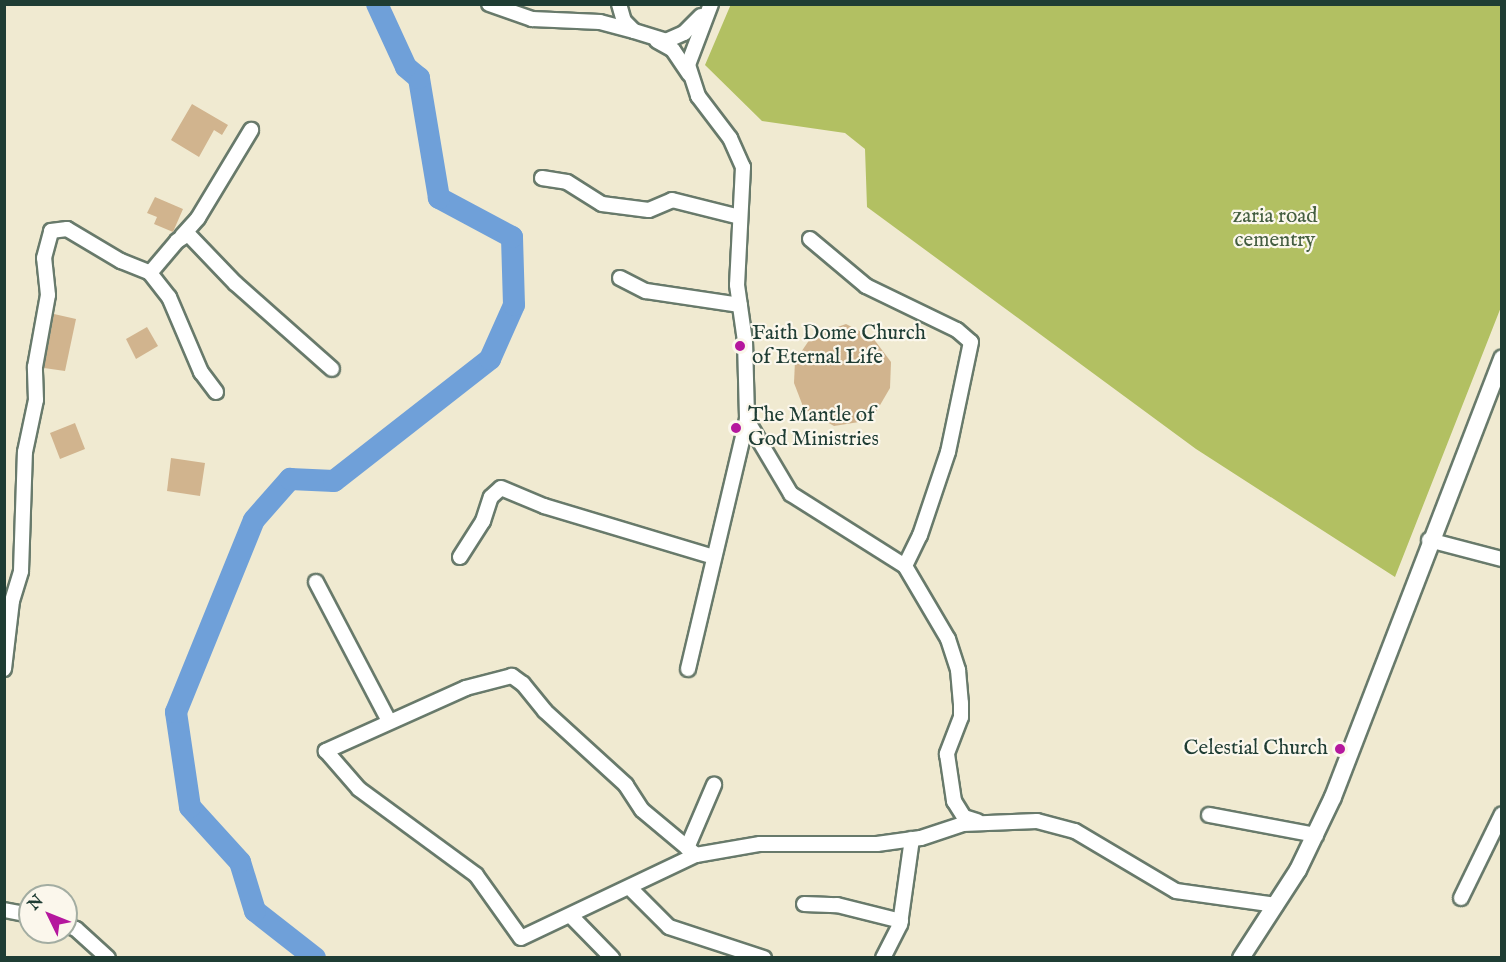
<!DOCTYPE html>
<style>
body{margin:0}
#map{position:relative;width:1506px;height:962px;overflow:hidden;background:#f0ead1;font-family:"IM FELL English",serif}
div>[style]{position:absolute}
.green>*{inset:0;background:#b2c062}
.river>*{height:22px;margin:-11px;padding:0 11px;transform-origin:11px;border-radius:11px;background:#6fa0d9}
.building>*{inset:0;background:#d1b48e}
.roads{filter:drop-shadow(2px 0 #687a6b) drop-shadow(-2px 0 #687a6b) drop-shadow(0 2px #687a6b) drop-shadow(0 -2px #687a6b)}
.minor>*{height:14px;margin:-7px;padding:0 7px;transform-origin:7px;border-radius:7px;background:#fff}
.tertiary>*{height:16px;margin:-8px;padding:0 8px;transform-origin:8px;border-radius:8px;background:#fff}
.dots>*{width:16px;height:16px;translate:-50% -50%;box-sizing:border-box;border:3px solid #fbf7ec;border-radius:50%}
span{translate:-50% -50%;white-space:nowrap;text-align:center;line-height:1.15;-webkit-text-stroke:4.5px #fbf7ec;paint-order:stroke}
.park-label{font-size:21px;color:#445e40}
.poi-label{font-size:21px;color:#1f3d34}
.left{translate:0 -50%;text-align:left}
.right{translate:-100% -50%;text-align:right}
.frame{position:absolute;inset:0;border:6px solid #1f3d34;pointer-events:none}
.north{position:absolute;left:18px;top:884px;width:60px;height:60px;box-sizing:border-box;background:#fbf7ec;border:2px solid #a3ada2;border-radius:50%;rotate:313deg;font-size:16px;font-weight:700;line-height:24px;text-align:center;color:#1f3d34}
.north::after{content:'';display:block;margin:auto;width:21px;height:27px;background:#b5179e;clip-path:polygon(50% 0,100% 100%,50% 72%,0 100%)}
</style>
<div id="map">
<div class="green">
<div style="clip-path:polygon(731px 4px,1501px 5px,1501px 307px,1395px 577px,1196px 449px,867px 207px,865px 149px,845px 133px,762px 121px,705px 65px)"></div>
</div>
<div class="river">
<div style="left:315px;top:958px;width:76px;rotate:-141.9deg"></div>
<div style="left:255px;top:911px;width:51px;rotate:-107deg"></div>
<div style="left:240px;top:862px;width:74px;rotate:-132.3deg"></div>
<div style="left:190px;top:807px;width:96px;rotate:-98.4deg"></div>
<div style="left:176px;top:712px;width:207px;rotate:-67.9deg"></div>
<div style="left:254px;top:520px;width:55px;rotate:-48.7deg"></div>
<div style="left:290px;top:479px;width:44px;rotate:2.6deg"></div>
<div style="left:334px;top:481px;width:198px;rotate:-38deg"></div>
<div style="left:490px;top:359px;width:59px;rotate:-66deg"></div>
<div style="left:514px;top:305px;width:68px;rotate:-91.7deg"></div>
<div style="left:512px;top:237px;width:83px;rotate:-151.9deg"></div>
<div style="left:439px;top:198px;width:122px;rotate:-99.5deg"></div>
<div style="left:419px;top:78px;width:17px;rotate:-140deg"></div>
<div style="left:406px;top:67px;width:69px;rotate:-114.7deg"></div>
</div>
<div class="building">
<div style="clip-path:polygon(192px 104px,228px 125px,222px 135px,214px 130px,199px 157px,171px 140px)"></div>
<div style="clip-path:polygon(155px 197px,183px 209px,173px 232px,154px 224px,157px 217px,147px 213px)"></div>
<div style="clip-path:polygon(54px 314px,76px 319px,65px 371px,44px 368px)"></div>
<div style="clip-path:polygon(846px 324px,873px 338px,891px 362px,890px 388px,876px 412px,859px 422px,834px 426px,804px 409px,794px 383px,795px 361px,812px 336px)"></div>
<div style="clip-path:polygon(147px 327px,158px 346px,136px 359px,126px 339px)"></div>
<div style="clip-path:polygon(75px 423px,85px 449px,60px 459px,50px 433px)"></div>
<div style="clip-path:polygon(171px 458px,205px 463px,200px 496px,167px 491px)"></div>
</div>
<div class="roads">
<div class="minor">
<div style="left:489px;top:4px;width:46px;rotate:19.2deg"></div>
<div style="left:532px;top:19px;width:68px;rotate:2.5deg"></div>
<div style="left:600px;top:22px;width:35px;rotate:15deg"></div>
<div style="left:619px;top:4px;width:18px;rotate:74deg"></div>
<div style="left:624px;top:21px;width:14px;rotate:45deg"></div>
<div style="left:634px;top:31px;width:34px;rotate:17deg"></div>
<div style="left:666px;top:41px;width:20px;rotate:-24deg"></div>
<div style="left:684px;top:33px;width:24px;rotate:-45deg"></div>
<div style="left:711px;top:4px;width:65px;rotate:110.7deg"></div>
<div style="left:688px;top:65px;width:33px;rotate:72deg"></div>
<div style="left:698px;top:96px;width:53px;rotate:52.7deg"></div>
<div style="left:730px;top:138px;width:32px;rotate:66deg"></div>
<div style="left:743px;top:167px;width:118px;rotate:92.9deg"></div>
<div style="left:737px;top:285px;width:57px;rotate:81.9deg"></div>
<div style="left:745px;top:341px;width:79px;rotate:88.5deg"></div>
<div style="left:747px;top:420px;width:86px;rotate:59.3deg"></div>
<div style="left:791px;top:494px;width:135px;rotate:32.3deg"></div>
<div style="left:905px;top:566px;width:85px;rotate:59.5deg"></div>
<div style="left:948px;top:639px;width:33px;rotate:72deg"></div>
<div style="left:958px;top:670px;width:33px;rotate:85deg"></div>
<div style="left:961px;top:703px;width:14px;rotate:90deg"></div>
<div style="left:961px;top:717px;width:40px;rotate:111deg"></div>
<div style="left:947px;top:754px;width:48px;rotate:81.5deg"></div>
<div style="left:954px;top:801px;width:19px;rotate:58deg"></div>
<div style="left:964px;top:817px;width:14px;rotate:17deg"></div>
<div style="left:657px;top:41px;width:18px;rotate:29deg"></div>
<div style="left:673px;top:50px;width:29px;rotate:56deg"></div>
<div style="left:542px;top:178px;width:25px;rotate:9deg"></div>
<div style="left:567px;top:182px;width:41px;rotate:32.2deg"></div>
<div style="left:602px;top:204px;width:47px;rotate:7.3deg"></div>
<div style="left:649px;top:210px;width:25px;rotate:-23deg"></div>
<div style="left:672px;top:200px;width:70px;rotate:14deg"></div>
<div style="left:182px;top:236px;width:24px;rotate:-48deg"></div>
<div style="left:198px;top:218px;width:103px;rotate:-58.9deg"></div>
<div style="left:810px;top:239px;width:73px;rotate:40deg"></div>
<div style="left:866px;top:286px;width:101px;rotate:25.8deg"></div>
<div style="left:957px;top:330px;width:18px;rotate:41deg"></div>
<div style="left:971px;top:342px;width:112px;rotate:101.8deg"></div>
<div style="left:948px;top:452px;width:88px;rotate:108.6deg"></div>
<div style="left:920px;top:535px;width:34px;rotate:116deg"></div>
<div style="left:150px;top:273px;width:42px;rotate:-49.8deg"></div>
<div style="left:177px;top:241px;width:13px;rotate:-32deg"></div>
<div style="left:188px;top:234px;width:69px;rotate:46.2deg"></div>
<div style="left:236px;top:284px;width:128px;rotate:41.5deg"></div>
<div style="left:620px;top:278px;width:29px;rotate:27deg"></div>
<div style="left:646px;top:291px;width:95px;rotate:8.5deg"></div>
<div style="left:1429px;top:540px;width:75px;rotate:14.6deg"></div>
<div style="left:460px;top:557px;width:43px;rotate:-57.4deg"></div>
<div style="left:483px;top:521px;width:25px;rotate:-72deg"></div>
<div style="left:491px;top:497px;width:13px;rotate:-42deg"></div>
<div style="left:501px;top:488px;width:47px;rotate:22.7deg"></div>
<div style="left:544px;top:506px;width:177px;rotate:16.7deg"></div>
<div style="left:316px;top:582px;width:157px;rotate:62.3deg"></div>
<div style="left:4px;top:669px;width:68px;rotate:-83.3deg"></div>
<div style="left:12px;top:601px;width:31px;rotate:-73deg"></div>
<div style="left:21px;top:571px;width:119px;rotate:-88.1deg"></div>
<div style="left:25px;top:452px;width:53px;rotate:-78.1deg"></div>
<div style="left:36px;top:400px;width:33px;rotate:-92deg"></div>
<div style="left:35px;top:367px;width:73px;rotate:-79.8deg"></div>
<div style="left:48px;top:295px;width:37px;rotate:-96deg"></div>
<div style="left:44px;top:258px;width:28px;rotate:-75deg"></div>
<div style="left:51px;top:231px;width:16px;rotate:-7deg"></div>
<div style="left:67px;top:229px;width:63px;rotate:30.7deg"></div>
<div style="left:121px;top:261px;width:31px;rotate:22deg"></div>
<div style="left:150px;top:273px;width:31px;rotate:52deg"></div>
<div style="left:169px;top:297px;width:82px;rotate:66.9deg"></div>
<div style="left:201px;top:372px;width:25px;rotate:53deg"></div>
<div style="left:688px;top:669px;width:256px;rotate:-76.7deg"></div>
<div style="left:1209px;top:815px;width:109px;rotate:10.6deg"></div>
<div style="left:687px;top:848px;width:69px;rotate:-66.8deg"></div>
<div style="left:696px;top:855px;width:70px;rotate:-140.2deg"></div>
<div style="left:642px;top:810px;width:30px;rotate:-123deg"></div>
<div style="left:626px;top:785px;width:110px;rotate:-137.6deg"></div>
<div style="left:545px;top:711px;width:35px;rotate:-129deg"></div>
<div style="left:523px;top:684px;width:14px;rotate:-144deg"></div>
<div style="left:512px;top:676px;width:48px;rotate:165.4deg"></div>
<div style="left:466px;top:688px;width:154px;rotate:155.8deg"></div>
<div style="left:326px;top:751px;width:50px;rotate:49deg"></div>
<div style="left:359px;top:789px;width:145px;rotate:36.3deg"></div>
<div style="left:476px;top:875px;width:77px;rotate:54.5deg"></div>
<div style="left:521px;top:938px;width:194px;rotate:-25.4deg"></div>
<div style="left:696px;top:855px;width:65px;rotate:-9.8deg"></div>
<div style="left:760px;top:844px;width:117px"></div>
<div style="left:877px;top:844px;width:44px;rotate:-7.8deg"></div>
<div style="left:921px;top:838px;width:44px;rotate:-18.4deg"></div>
<div style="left:963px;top:824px;width:74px;rotate:-2.3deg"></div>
<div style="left:1037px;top:821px;width:39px;rotate:15deg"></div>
<div style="left:1075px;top:831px;width:117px;rotate:30.7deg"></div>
<div style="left:1176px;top:891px;width:101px;rotate:8deg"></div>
<div style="left:630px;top:888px;width:55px;rotate:45deg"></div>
<div style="left:669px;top:927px;width:100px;rotate:18.1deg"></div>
<div style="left:1461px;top:898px;width:93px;rotate:-64deg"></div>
<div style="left:804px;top:904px;width:33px;rotate:2deg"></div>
<div style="left:837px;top:905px;width:66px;rotate:14deg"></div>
<div style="left:4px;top:910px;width:26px;rotate:11deg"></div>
<div style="left:571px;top:916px;width:59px;rotate:45.7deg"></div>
<div style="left:66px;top:925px;width:11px;rotate:22deg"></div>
<div style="left:76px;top:929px;width:43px;rotate:42.2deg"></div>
<div style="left:883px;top:958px;width:38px;rotate:-63deg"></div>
<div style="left:900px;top:924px;width:86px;rotate:-82deg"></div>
</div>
<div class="tertiary">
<div style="left:1241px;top:958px;width:105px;rotate:-57.1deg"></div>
<div style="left:1298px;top:870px;width:81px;rotate:-64.4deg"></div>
<div style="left:1333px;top:797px;width:470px;rotate:-68.9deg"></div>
</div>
</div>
<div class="dots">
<div style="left:740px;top:346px;background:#b5179e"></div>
<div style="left:736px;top:428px;background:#b5179e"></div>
<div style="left:1340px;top:749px;background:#b5179e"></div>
</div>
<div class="park-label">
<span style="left:1275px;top:229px">zaria road<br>cementry</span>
</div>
<div class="poi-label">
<span class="left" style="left:752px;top:346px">Faith Dome Church<br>of Eternal Life</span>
<span class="left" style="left:748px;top:428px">The Mantle of<br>God Ministries</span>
<span class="right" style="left:1328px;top:749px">Celestial Church</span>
</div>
<div class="frame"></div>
<div class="north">N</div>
</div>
